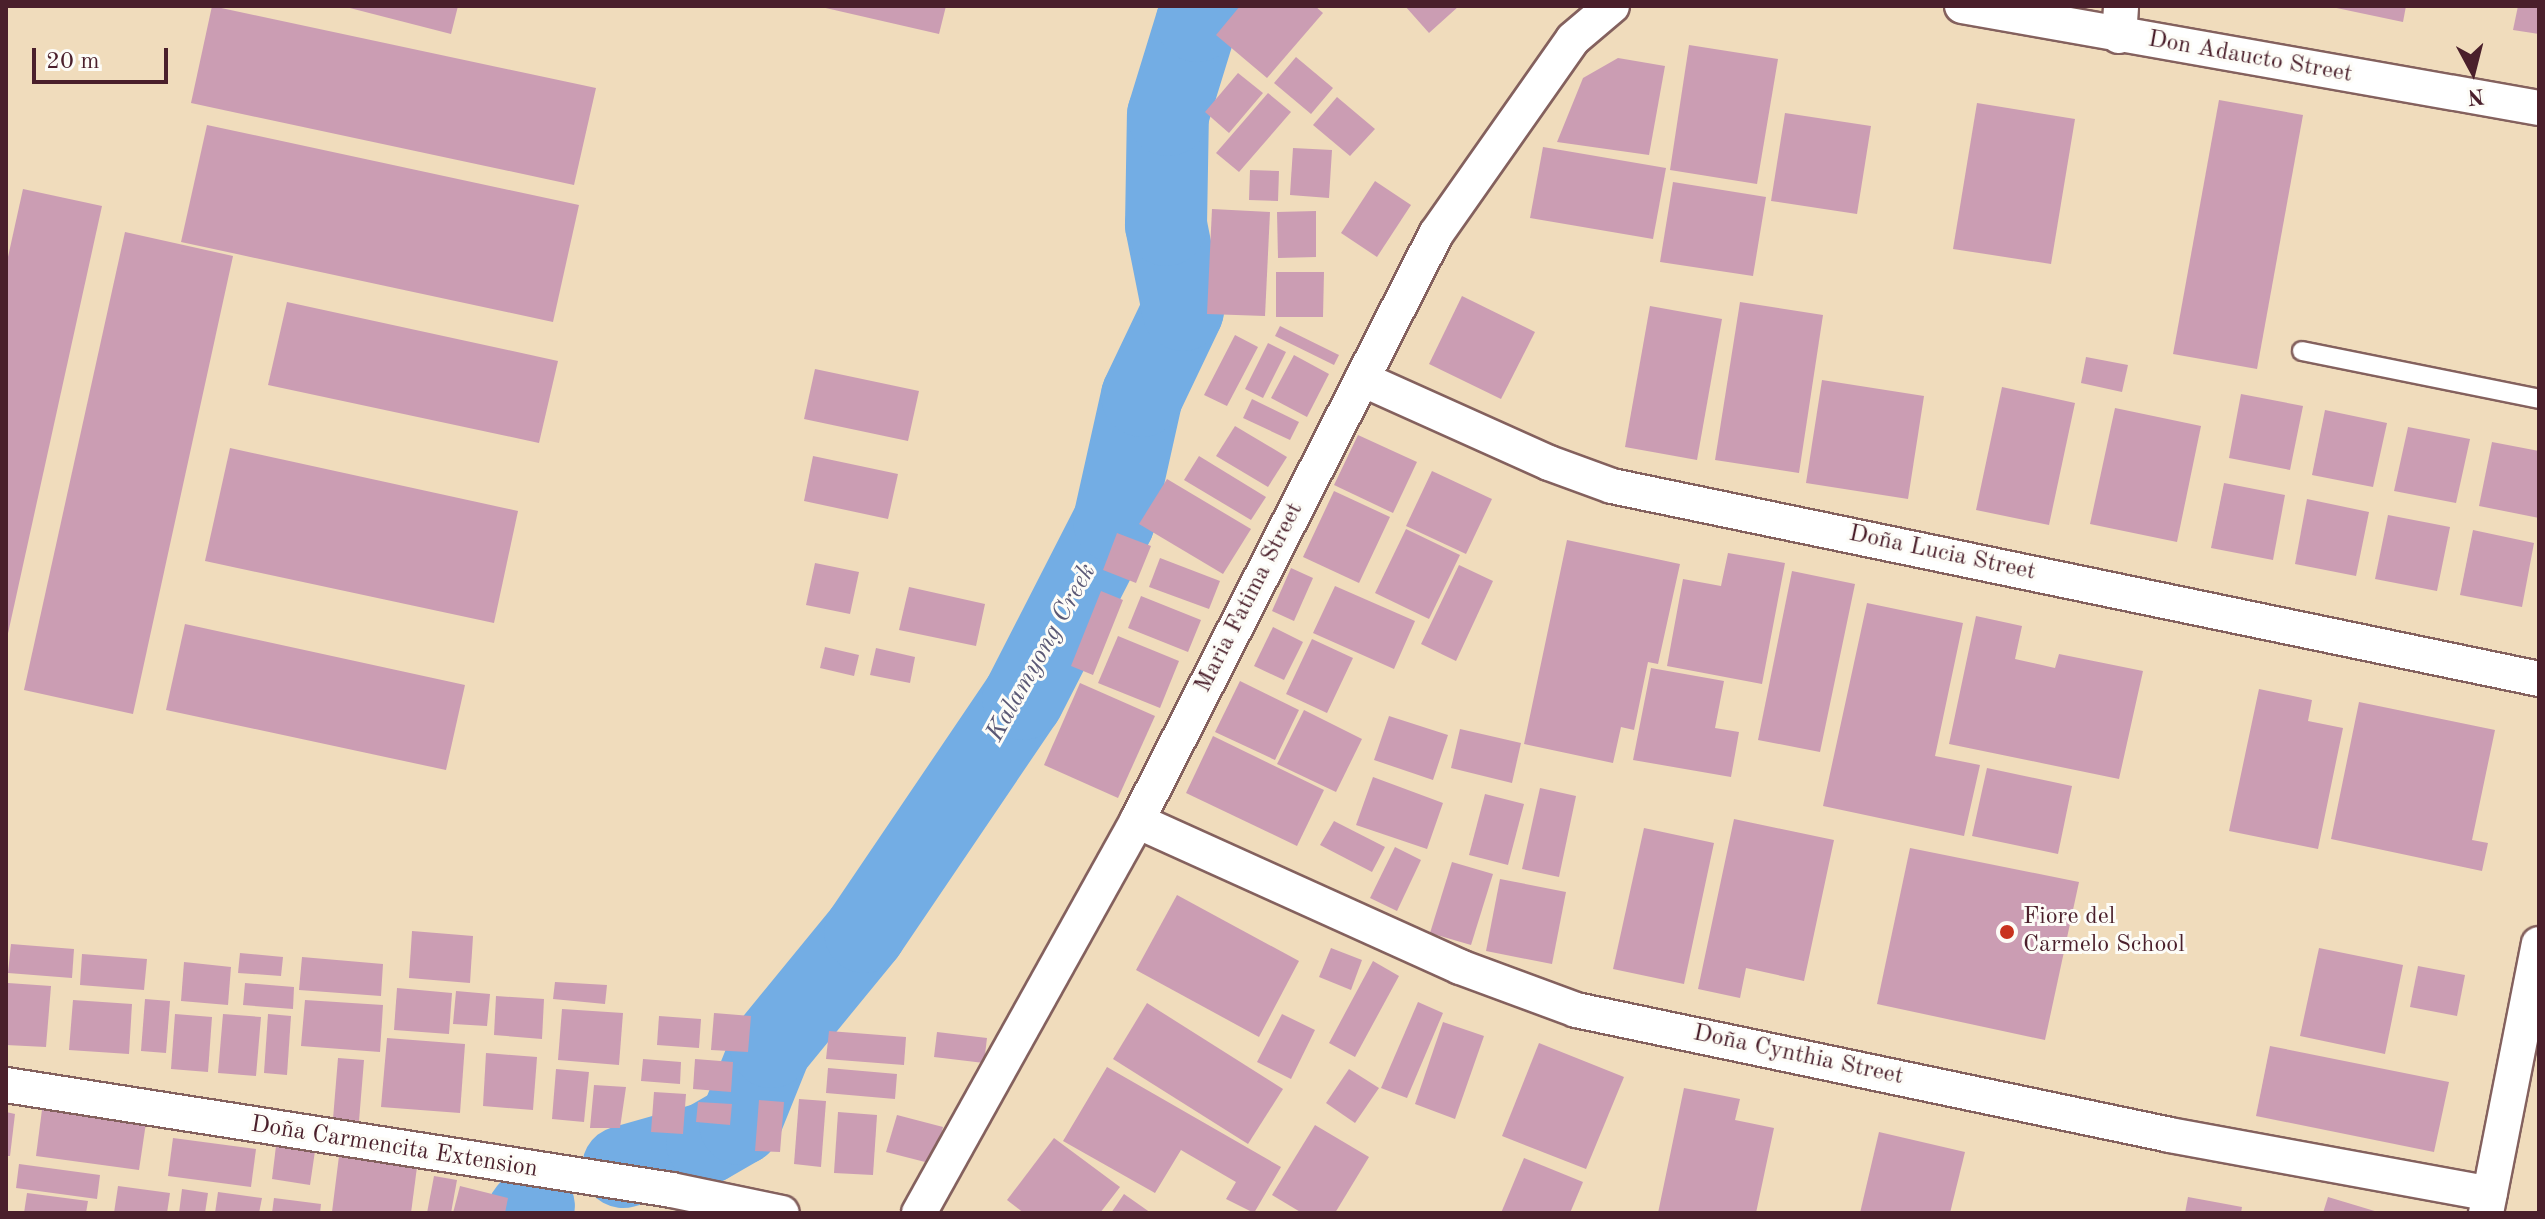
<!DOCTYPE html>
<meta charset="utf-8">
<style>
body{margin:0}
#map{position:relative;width:2545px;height:1219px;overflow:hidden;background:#f0dcbc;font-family:"Old Standard TT",serif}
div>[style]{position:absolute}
.river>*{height:82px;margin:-41px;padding:0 41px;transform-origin:41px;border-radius:41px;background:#73ade4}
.building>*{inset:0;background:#cb9db3}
.roads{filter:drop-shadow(2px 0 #84615e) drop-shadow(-2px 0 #84615e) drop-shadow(0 2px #84615e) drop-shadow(0 -2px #84615e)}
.lane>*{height:18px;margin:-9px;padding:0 9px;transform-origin:9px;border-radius:9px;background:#fff}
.street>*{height:34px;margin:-17px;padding:0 17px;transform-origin:17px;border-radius:17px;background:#fff}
.dots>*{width:22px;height:22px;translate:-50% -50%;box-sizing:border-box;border:4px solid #fdfcf7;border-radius:50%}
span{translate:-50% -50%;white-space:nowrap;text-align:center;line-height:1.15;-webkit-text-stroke:6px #fdfcf7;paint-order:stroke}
.street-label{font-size:24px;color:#4a1f2b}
.poi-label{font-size:24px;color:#4a1f2b}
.left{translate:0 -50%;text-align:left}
.water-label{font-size:26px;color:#5a5875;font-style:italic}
.frame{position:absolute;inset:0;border:8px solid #4a1f2b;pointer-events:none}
.north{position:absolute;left:2433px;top:32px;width:80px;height:80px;-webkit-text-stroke:6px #fdfcf7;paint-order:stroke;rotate:173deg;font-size:22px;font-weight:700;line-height:32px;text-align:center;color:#4a1f2b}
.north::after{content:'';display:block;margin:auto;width:28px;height:36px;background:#4a1f2b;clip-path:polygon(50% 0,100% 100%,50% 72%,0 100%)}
.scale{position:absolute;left:32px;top:48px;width:136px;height:36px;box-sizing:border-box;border:4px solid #4a1f2b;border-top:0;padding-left:10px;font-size:24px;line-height:28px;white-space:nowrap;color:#4a1f2b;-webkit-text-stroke:6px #fdfcf7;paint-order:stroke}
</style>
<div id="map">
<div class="river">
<div style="left:623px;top:1167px;width:87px;rotate:-15.9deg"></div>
<div style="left:707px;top:1143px;width:38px;rotate:-30deg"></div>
<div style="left:740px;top:1124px;width:83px;rotate:-68.1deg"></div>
<div style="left:771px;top:1047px;width:149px;rotate:-50.7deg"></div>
<div style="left:865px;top:932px;width:282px;rotate:-55.9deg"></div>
<div style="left:1023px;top:699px;width:200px;rotate:-62.9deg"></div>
<div style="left:1114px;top:521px;width:128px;rotate:-77.4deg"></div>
<div style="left:1142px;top:396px;width:95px;rotate:-64.5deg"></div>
<div style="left:1183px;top:310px;width:87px;rotate:-101.3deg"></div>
<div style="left:1166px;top:225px;width:110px;rotate:-89deg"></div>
<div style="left:1168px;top:115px;width:98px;rotate:-72.9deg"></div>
<div style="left:1197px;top:21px;width:19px;rotate:-54deg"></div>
<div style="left:528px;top:1213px;width:9px;rotate:-49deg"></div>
</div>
<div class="building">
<div style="clip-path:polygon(212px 6px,596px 88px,574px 185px,191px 103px)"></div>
<div style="clip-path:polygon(342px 6px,458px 6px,451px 34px)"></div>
<div style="clip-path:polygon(817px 6px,946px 6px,939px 34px)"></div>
<div style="clip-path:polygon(1240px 6px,1315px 6px,1323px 13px,1267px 78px,1216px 35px)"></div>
<div style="clip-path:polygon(1405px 6px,1459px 6px,1429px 33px)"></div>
<div style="clip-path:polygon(2327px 6px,2406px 6px,2403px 22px)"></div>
<div style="clip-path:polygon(2518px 6px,2539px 6px,2539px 34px,2513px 30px)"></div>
<div style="clip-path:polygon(1689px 45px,1778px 59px,1757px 184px,1670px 170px)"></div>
<div style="clip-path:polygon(1296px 57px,1333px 88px,1311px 114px,1274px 83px)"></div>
<div style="clip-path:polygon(1618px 58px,1665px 66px,1649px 155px,1557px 142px,1583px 78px)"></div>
<div style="clip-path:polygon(1238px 73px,1263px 93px,1229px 133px,1205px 112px)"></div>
<div style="clip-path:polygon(1268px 93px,1291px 112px,1239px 172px,1216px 153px)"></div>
<div style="clip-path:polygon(1337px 97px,1375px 129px,1350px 156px,1313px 125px)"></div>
<div style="clip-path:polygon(2219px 100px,2303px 115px,2257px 369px,2173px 354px)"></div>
<div style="clip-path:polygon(1977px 103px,2075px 119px,2051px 264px,1953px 249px)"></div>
<div style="clip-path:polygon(1785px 113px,1871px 126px,1857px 214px,1771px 201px)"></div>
<div style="clip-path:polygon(207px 125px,579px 205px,553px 322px,181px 242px)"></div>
<div style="clip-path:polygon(1543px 147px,1666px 168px,1653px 239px,1530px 218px)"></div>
<div style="clip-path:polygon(1293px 148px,1332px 150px,1329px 198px,1290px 195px)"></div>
<div style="clip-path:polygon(1250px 170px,1279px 171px,1278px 201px,1249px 200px)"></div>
<div style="clip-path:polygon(1375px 181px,1411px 205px,1377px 257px,1341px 233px)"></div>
<div style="clip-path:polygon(1673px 182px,1766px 197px,1753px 276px,1660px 262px)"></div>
<div style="clip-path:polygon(23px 189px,102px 206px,7px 638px,6px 266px)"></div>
<div style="clip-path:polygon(1212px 209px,1270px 212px,1265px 316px,1207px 314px)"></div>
<div style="clip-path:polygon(1316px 211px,1316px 257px,1278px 258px,1277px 212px)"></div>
<div style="clip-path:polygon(125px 232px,233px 256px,133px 714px,24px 690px)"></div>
<div style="clip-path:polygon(1276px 272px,1324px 272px,1323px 317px,1276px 317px)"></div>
<div style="clip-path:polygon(1462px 296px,1535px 332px,1501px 399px,1429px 364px)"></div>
<div style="clip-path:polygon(287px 302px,558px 361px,539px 443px,268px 385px)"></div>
<div style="clip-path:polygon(1740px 302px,1823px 315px,1799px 473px,1715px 460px)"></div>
<div style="clip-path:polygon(1650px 306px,1722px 319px,1697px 460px,1625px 447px)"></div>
<div style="clip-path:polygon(1280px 326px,1339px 355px,1334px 365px,1275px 336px)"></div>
<div style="clip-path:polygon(1235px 335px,1258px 347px,1227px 406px,1204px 395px)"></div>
<div style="clip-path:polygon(1268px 343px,1286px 352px,1263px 398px,1245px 389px)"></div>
<div style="clip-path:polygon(1294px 355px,1329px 374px,1307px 417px,1271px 398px)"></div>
<div style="clip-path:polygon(2086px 357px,2128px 365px,2122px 392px,2081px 383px)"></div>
<div style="clip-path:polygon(815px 369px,919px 391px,908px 441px,804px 419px)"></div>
<div style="clip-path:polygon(1822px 380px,1924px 396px,1908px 499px,1806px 483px)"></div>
<div style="clip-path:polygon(2002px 387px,2075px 403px,2049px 525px,1976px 510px)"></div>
<div style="clip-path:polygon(2241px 394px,2303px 406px,2290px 470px,2229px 458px)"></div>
<div style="clip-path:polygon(1252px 399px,1299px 422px,1290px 440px,1243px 418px)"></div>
<div style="clip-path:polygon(2115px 408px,2201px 426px,2177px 542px,2090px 524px)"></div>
<div style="clip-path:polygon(2325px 410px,2387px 423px,2373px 487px,2312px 475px)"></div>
<div style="clip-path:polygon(1235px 426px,1287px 457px,1268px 487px,1216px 456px)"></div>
<div style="clip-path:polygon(2408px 427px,2470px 439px,2456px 503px,2394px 491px)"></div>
<div style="clip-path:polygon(1358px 435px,1417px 462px,1393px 513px,1334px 485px)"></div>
<div style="clip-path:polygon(2492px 442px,2539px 451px,2539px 518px,2479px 506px)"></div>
<div style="clip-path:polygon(230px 448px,518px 511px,494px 623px,205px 561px)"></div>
<div style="clip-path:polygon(813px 456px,898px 474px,888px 519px,804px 501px)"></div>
<div style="clip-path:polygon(1199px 456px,1266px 497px,1251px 520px,1184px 480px)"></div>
<div style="clip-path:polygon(1432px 471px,1492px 499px,1466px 554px,1406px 526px)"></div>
<div style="clip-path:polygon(1167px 479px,1251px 529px,1223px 574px,1139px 524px)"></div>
<div style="clip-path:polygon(2224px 483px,2285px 495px,2273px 560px,2211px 548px)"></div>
<div style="clip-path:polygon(1334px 491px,1390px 517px,1359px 583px,1303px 557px)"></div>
<div style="clip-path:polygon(2307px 499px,2369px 512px,2356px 576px,2295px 564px)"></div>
<div style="clip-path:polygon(2388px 515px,2450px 527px,2437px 591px,2375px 579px)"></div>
<div style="clip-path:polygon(1406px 529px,1460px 555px,1429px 619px,1375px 593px)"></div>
<div style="clip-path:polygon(2473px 530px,2534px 543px,2522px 607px,2460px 595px)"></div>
<div style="clip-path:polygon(1117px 533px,1151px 546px,1136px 583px,1103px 570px)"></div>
<div style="clip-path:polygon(1567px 540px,1680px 564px,1658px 664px,1648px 662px,1634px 730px,1621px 727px,1613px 763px,1524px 744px)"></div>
<div style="clip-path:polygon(1728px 553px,1785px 563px,1762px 684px,1667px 666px,1683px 579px,1721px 586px)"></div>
<div style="clip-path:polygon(1160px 558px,1220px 581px,1209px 609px,1149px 587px)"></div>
<div style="clip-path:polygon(815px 563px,859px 572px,850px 614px,806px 605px)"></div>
<div style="clip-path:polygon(1459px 565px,1493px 581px,1456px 661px,1421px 644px)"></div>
<div style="clip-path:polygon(1291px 568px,1313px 578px,1294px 621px,1272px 611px)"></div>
<div style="clip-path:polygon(1792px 571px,1855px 584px,1820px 752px,1758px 740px)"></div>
<div style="clip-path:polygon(1335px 586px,1415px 621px,1394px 669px,1313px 633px)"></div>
<div style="clip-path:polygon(909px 587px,985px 604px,976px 646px,899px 630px)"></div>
<div style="clip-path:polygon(1101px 591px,1123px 600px,1093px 675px,1071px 666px)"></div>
<div style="clip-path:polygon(1141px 596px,1201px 620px,1188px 652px,1128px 628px)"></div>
<div style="clip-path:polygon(1867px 603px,1963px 623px,1935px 756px,1980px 765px,1964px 836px,1823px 806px)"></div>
<div style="clip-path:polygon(1976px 616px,2022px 626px,2015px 659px,2055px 668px,2059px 654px,2143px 671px,2119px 779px,1949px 744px)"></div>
<div style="clip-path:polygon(185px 624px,465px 685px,446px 770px,166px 710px)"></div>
<div style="clip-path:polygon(1273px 627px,1303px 642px,1284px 680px,1254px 666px)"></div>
<div style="clip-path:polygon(1118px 636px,1179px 661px,1160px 708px,1098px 683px)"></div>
<div style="clip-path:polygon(1312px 639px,1353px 658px,1327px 713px,1286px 694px)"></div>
<div style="clip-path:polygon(825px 647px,859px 655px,854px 676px,820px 668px)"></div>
<div style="clip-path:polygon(876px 648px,915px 657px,910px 683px,870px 675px)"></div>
<div style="clip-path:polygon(1651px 668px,1724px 681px,1715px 728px,1739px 732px,1731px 777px,1633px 760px)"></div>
<div style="clip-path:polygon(1240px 681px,1299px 710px,1275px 760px,1215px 732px)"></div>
<div style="clip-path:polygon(1080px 683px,1155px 716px,1118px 798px,1044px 765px)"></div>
<div style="clip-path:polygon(2259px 689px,2312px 700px,2308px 721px,2343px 728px,2318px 849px,2229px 831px)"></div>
<div style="clip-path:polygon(2359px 702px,2495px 730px,2472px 840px,2488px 843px,2482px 871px,2331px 839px)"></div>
<div style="clip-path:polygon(1304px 710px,1362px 739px,1336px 792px,1277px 764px)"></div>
<div style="clip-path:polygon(1389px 716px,1448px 735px,1433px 780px,1374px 760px)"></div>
<div style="clip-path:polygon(1460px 729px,1521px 743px,1512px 783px,1451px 768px)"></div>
<div style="clip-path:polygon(1213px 736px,1324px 790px,1297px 846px,1186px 793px)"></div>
<div style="clip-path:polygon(1987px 768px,2072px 786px,2058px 854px,1972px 836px)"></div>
<div style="clip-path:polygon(1373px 777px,1443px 803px,1427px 849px,1356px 825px)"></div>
<div style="clip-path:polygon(1540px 788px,1576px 796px,1559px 877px,1522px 869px)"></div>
<div style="clip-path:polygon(1485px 794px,1524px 804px,1508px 865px,1469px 855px)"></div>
<div style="clip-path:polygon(1734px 819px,1834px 840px,1804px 981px,1746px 968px,1740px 998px,1698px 989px)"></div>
<div style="clip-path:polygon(1334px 821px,1385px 847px,1372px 872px,1320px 845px)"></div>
<div style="clip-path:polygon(1644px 828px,1714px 843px,1684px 984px,1613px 969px)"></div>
<div style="clip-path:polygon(1395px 847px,1421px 860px,1397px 911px,1370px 898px)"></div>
<div style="clip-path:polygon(1910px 848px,2079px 882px,2045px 1040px,1877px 1004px)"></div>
<div style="clip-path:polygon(1452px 862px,1493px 874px,1471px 945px,1430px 933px)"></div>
<div style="clip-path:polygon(1500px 879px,1566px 892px,1552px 964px,1486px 951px)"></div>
<div style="clip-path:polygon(1177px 895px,1299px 961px,1259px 1037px,1136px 970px)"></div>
<div style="clip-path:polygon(412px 931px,473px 936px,470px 983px,409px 978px)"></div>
<div style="clip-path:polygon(11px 944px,74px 949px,72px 978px,8px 973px)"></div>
<div style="clip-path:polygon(1331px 948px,1362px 960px,1351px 990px,1319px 977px)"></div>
<div style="clip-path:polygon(2319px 948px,2403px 965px,2385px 1054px,2300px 1036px)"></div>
<div style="clip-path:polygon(240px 953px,283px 957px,281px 976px,238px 973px)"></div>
<div style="clip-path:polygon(82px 954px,147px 959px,144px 990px,80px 985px)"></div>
<div style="clip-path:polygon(302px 957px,383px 964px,381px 996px,299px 990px)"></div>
<div style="clip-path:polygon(1373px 961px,1399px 976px,1355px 1057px,1329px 1043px)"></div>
<div style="clip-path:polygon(184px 962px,231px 967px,228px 1005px,181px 1001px)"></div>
<div style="clip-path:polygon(2418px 966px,2465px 975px,2457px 1016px,2410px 1007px)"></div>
<div style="clip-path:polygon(555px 982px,607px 985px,605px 1004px,553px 999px)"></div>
<div style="clip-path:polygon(8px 983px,51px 986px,46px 1047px,6px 1045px)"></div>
<div style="clip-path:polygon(245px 983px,294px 987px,293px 1009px,243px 1005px)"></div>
<div style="clip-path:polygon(397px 988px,452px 993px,449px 1034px,394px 1030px)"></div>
<div style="clip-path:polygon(456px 991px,490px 994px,487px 1026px,453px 1024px)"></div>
<div style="clip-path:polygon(496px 996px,544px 999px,542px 1039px,494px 1035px)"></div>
<div style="clip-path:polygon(145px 999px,170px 1001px,166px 1053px,141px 1051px)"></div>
<div style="clip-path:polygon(73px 1000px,132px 1004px,129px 1054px,69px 1050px)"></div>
<div style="clip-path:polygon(305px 1000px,383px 1005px,380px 1052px,301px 1046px)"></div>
<div style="clip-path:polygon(1418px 1002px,1443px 1013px,1407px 1098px,1381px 1088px)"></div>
<div style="clip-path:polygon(1147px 1003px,1283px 1089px,1248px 1144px,1113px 1059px)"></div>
<div style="clip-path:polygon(562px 1009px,623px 1013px,619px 1065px,558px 1060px)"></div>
<div style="clip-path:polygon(714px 1013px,751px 1016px,748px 1052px,711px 1050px)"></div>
<div style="clip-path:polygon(175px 1014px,212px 1017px,208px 1072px,171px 1069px)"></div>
<div style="clip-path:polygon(223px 1014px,261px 1017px,256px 1076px,218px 1073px)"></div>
<div style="clip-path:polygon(268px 1014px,291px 1016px,287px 1075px,264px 1073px)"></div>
<div style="clip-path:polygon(1282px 1014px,1315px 1030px,1291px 1079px,1257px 1062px)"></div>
<div style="clip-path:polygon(659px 1016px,701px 1019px,699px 1048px,657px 1045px)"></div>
<div style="clip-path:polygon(1443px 1022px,1484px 1036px,1455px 1119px,1415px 1104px)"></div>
<div style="clip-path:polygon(829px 1031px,906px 1037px,904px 1065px,826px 1059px)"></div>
<div style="clip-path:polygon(937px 1032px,987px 1038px,984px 1063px,934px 1057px)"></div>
<div style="clip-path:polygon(387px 1038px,465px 1044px,460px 1113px,381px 1107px)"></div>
<div style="clip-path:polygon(1539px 1043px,1624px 1077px,1586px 1169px,1502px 1136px)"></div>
<div style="clip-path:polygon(2270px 1046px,2449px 1082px,2434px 1152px,2256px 1116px)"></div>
<div style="clip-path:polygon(486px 1053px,537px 1057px,533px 1110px,483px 1106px)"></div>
<div style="clip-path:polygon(338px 1058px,364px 1060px,359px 1121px,333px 1119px)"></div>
<div style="clip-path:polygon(643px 1059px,681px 1062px,680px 1084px,641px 1081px)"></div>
<div style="clip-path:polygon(695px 1059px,733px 1062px,731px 1092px,693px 1089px)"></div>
<div style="clip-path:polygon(1107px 1067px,1281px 1167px,1254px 1213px,1226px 1199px,1236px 1182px,1181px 1150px,1155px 1193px,1063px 1141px)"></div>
<div style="clip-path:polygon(828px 1068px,897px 1074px,895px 1099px,826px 1093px)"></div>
<div style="clip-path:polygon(556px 1069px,589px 1072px,584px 1122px,552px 1119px)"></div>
<div style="clip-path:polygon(1349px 1069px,1379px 1088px,1355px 1123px,1326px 1103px)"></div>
<div style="clip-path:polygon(594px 1085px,626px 1087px,620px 1128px,590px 1128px)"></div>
<div style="clip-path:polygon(1684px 1088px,1740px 1099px,1735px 1120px,1774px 1128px,1756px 1213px,1658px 1213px)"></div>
<div style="clip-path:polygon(654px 1092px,686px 1094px,683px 1134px,651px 1132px)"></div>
<div style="clip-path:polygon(799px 1099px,826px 1101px,821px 1167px,794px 1164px)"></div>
<div style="clip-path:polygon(759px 1100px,784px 1102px,780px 1152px,755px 1151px)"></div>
<div style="clip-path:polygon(43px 1102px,147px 1116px,139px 1170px,36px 1156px)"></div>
<div style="clip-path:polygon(698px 1102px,732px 1104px,730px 1125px,696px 1122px)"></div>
<div style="clip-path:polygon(6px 1112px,15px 1114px,10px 1156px,6px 1156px)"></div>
<div style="clip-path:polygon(838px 1112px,877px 1115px,873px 1175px,834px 1173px)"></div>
<div style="clip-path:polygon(897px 1115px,943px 1127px,933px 1164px,886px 1152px)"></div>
<div style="clip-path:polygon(1315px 1125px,1369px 1157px,1335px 1213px,1302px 1213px,1272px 1195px)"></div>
<div style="clip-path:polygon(1879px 1132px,1965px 1152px,1950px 1213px,1860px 1213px)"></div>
<div style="clip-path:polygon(173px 1138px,256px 1149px,251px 1187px,168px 1176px)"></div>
<div style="clip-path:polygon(1054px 1138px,1120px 1187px,1100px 1213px,1024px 1213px,1007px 1200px)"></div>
<div style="clip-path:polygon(276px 1146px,315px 1151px,310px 1185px,272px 1179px)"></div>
<div style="clip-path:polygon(339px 1156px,417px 1167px,411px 1213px,332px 1212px)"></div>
<div style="clip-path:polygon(1524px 1158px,1583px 1182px,1570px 1213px,1501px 1213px)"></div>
<div style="clip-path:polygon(19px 1164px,100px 1175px,97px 1199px,16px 1188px)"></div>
<div style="clip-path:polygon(434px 1176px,457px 1180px,451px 1213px,427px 1213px)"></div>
<div style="clip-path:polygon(118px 1186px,170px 1193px,167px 1213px,114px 1213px)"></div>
<div style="clip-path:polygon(460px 1186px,508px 1198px,505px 1213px,453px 1213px)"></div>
<div style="clip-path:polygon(182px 1189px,208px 1193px,205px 1213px,179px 1213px)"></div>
<div style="clip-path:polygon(218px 1192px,262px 1198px,259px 1213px,215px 1213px)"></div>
<div style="clip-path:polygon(27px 1193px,88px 1201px,86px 1213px,24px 1213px)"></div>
<div style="clip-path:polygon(1124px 1194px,1151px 1213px,1111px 1213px)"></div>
<div style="clip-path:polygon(2188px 1197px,2242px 1207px,2241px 1213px,2185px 1213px)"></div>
<div style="clip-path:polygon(2328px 1197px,2378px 1212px,2378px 1213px,2323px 1213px)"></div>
<div style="clip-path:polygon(274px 1198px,321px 1204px,320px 1213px,272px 1213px)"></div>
</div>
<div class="roads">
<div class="lane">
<div style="left:2302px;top:351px;width:242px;rotate:11.4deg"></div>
</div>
<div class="street">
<div style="left:1962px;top:6px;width:586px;rotate:10.02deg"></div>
<div style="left:2119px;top:36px;width:30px;rotate:-86deg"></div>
<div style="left:1362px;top:379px;width:205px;rotate:24.2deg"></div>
<div style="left:1549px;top:463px;width:67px;rotate:20.1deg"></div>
<div style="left:1612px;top:486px;width:947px;rotate:11.76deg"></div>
<div style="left:1137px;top:821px;width:354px;rotate:24.3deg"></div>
<div style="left:1460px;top:967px;width:124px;rotate:20.3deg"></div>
<div style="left:1576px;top:1010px;width:607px;rotate:11.88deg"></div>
<div style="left:2170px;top:1135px;width:325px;rotate:10.4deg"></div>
<div style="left:6px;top:1085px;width:674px;rotate:8.96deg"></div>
<div style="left:672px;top:1190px;width:112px;rotate:11.8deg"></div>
<div style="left:919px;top:1213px;width:449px;rotate:-60.9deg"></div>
<div style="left:1137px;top:821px;width:659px;rotate:-63.01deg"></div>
<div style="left:1436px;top:234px;width:238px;rotate:-54.9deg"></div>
<div style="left:1573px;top:39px;width:51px;rotate:-40.2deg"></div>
<div style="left:2486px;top:1213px;width:274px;rotate:-78.9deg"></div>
</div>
</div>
<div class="dots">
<div style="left:2007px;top:932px;background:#c8321e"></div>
</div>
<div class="street-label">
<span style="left:2250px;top:58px;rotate:10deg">Don Adaucto Street</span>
<span style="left:1942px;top:554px;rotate:12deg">Doña Lucia Street</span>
<span style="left:1250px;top:598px;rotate:-63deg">Maria Fatima Street</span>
<span style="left:1798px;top:1056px;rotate:12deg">Doña Cynthia Street</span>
<span style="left:394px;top:1148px;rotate:9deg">Doña Carmencita Extension</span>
</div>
<div class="poi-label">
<span class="left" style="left:2023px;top:932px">Fiore del<br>Carmelo School</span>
</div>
<div class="water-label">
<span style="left:1042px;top:653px;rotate:-61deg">Kalamyong Creek</span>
</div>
<div class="frame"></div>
<div class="north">N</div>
<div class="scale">20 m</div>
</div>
